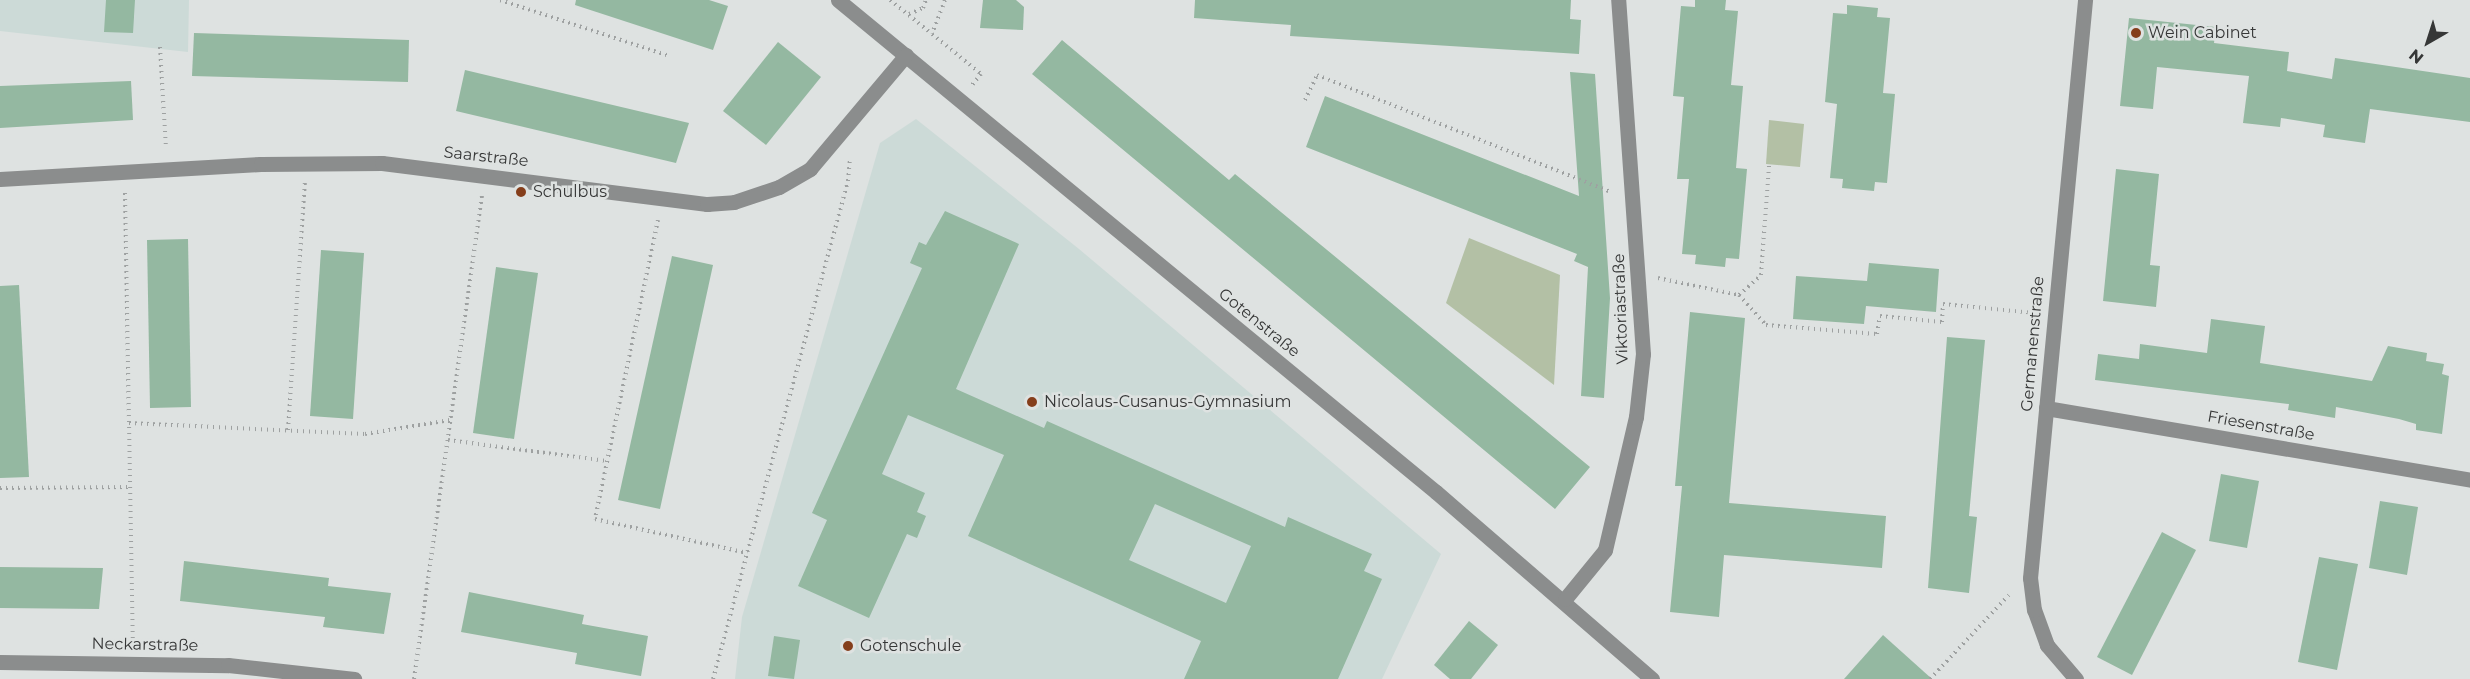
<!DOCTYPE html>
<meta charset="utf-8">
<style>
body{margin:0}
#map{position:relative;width:2470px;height:679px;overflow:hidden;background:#dee2e1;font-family:Montserrat,sans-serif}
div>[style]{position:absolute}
.built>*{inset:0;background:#ccdad7}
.green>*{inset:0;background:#b3c0a5}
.building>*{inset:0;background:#94b8a1}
.path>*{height:4px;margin-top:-2px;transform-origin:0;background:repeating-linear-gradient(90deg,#9ea1a1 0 1.5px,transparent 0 6px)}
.minor>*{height:15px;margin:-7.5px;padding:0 7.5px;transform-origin:7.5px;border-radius:7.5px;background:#8b8d8d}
.dots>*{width:16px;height:16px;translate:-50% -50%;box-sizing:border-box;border:3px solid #dee2e1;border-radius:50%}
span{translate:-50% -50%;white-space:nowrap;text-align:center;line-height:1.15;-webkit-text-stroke:5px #dee2e1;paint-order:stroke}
.poi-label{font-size:16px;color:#363737}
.left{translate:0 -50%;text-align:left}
.street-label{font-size:16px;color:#363737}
.north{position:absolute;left:2398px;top:12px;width:60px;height:60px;-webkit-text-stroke:4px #dee2e1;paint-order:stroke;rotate:219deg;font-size:16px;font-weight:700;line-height:24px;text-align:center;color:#363737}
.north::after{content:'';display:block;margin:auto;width:21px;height:27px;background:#363737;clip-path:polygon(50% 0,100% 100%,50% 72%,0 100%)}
</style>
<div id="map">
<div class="built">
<div style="clip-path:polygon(0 0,189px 0,188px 52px,0 31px)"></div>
<div style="clip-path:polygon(916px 119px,1079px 249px,1441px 554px,1382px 679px,735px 679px,742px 617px,880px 143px)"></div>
</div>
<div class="green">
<div style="clip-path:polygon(1769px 120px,1804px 124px,1800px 167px,1766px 164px)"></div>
<div style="clip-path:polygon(1469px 238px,1560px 275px,1554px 385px,1446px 303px)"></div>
</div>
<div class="building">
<div style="clip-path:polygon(106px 0,135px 0,133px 33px,104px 32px)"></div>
<div style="clip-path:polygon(576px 0,709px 0,728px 6px,713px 50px,575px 5px)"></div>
<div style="clip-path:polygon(983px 0,1016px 0,1024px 7px,1023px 30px,980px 28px)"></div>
<div style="clip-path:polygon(1195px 0,1571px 0,1570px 19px,1581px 20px,1579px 54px,1290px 36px,1291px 25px,1194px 18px)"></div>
<div style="clip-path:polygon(1695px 0,1726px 0,1725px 10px,1738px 11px,1731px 85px,1743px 86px,1736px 168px,1747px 169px,1739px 259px,1726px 258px,1725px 267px,1695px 264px,1696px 255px,1682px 254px,1689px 179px,1677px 179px,1684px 97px,1673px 96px,1681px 6px,1695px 7px)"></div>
<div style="clip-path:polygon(1847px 5px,1878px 8px,1877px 17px,1890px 18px,1883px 93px,1895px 94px,1887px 183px,1875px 182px,1874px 191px,1842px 188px,1843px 179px,1830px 178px,1837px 104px,1825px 102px,1833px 13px,1847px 14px)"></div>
<div style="clip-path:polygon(2129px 18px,2216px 27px,2214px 43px,2289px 52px,2287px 71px,2332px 79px,2335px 58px,2470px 78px,2470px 122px,2370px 109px,2365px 143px,2323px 137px,2325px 125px,2281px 118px,2280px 127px,2243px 123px,2249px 76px,2157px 67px,2153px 109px,2120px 106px)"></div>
<div style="clip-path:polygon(194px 33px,409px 40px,408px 82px,192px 76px)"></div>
<div style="clip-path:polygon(1062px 40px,1229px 180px,1235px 174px,1590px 467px,1555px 509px,1032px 74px)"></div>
<div style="clip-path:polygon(778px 42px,821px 77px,766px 145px,723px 111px)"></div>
<div style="clip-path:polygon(465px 70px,689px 123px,676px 163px,456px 111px)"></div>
<div style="clip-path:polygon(1570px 72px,1595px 74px,1610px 298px,1604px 398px,1581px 396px,1588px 267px,1574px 261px,1577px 254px,1306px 147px,1325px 96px,1579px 196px)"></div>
<div style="clip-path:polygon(131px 81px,133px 120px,0 128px,0 86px)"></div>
<div style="clip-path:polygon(2116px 169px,2159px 174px,2150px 265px,2160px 266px,2156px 307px,2103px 301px)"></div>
<div style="clip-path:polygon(evenodd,945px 211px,1019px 244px,956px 389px,1044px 428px,1047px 421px,1285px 527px,1288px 517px,1372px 554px,1364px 571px,1382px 579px,1338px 679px,1184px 679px,1201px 641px,968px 536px,1004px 455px,908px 415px,882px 474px,925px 493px,917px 512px,926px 516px,917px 538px,907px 534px,869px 618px,798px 586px,827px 520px,812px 513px,922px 268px,910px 263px,919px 242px,926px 245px,945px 211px,1155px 504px,1251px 546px,1226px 603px,1129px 560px,1155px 504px)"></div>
<div style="clip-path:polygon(188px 239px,191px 407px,150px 408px,147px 240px)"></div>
<div style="clip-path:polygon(321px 250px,364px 253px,353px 419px,310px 416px)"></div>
<div style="clip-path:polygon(672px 256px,713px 265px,660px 509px,618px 500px)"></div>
<div style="clip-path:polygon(1869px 263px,1939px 269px,1936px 312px,1866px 306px,1864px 324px,1793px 319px,1796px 276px,1867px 281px)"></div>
<div style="clip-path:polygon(496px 267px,538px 273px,514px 439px,473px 433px)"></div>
<div style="clip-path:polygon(19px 285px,29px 477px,0 478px,0 286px)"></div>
<div style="clip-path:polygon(1690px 312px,1745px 318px,1729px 503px,1886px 516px,1882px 568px,1724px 555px,1719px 617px,1670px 612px,1682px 486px,1675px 486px)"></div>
<div style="clip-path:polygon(2211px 319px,2265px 326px,2260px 363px,2372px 381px,2388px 346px,2427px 353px,2426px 361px,2444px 364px,2442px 374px,2449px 376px,2442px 434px,2416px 430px,2416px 424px,2399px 419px,2336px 407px,2335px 418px,2288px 410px,2289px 404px,2095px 380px,2098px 354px,2139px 359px,2140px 344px,2207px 353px)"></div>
<div style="clip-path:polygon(1947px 337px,1985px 340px,1969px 516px,1977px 517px,1969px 593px,1928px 588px)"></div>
<div style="clip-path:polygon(2221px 474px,2259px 481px,2247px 548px,2209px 541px)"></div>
<div style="clip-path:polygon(2380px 501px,2418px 507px,2407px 575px,2369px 568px)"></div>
<div style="clip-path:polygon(2162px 532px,2196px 550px,2132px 675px,2097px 657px)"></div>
<div style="clip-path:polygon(2319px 557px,2358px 564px,2337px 670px,2298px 662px)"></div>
<div style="clip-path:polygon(184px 561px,329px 578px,328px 586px,391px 593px,384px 634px,323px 627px,325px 617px,180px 601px)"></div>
<div style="clip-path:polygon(0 567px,103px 568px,99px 609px,0 608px)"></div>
<div style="clip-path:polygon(469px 592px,584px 615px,582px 624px,648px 636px,641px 676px,575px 664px,577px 653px,461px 632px)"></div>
<div style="clip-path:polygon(1469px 621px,1498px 645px,1471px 679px,1450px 679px,1434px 665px)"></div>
<div style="clip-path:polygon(1883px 635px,1932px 679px,1844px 679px)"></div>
<div style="clip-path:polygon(774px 636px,800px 640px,794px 679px,768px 676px)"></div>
</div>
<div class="path">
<div style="left:500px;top:0;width:178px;rotate:18.3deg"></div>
<div style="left:890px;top:0;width:54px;rotate:39deg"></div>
<div style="left:945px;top:0;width:36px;rotate:111deg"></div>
<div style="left:932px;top:34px;width:63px;rotate:39.2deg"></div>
<div style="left:981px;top:74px;width:14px;rotate:129deg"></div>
<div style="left:909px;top:14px;width:15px;rotate:-23deg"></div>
<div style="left:923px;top:8px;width:9px;rotate:-69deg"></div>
<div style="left:160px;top:47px;width:101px;rotate:86.6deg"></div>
<div style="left:1305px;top:100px;width:28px;rotate:-64deg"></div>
<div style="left:1317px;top:75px;width:316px;rotate:21.7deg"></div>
<div style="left:125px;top:193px;width:448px;rotate:89deg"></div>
<div style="left:658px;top:220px;width:306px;rotate:101.9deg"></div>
<div style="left:595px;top:519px;width:156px;rotate:12.6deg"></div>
<div style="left:1658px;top:278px;width:83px;rotate:11.9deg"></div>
<div style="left:1739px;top:295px;width:30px;rotate:-42deg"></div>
<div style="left:1761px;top:275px;width:110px;rotate:-85.8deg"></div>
<div style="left:1739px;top:295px;width:40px;rotate:48deg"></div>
<div style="left:1766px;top:325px;width:111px;rotate:4.6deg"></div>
<div style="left:1877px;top:334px;width:18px;rotate:-81deg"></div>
<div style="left:1880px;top:316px;width:62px;rotate:5.5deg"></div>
<div style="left:1942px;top:322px;width:18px;rotate:-87deg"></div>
<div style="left:1943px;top:304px;width:91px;rotate:5.6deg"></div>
<div style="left:129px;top:423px;width:236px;rotate:2.7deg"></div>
<div style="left:365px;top:434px;width:86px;rotate:-9.4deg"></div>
<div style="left:288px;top:430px;width:248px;rotate:-86.1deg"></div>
<div style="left:448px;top:440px;width:160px;rotate:7.5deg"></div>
<div style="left:0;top:488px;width:130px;rotate:-0.4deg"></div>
<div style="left:414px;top:679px;width:489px;rotate:-82deg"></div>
<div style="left:713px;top:679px;width:516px;rotate:-74.83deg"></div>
<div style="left:848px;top:181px;width:23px;rotate:-85deg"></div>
<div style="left:1930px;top:679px;width:115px;rotate:-46.8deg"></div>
</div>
<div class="minor">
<div style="left:838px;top:0;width:774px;rotate:39.45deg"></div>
<div style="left:1436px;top:492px;width:286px;rotate:40.9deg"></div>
<div style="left:0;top:179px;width:261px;rotate:-3.3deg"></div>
<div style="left:261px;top:164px;width:121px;rotate:-0.5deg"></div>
<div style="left:382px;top:163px;width:328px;rotate:7.2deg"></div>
<div style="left:707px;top:204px;width:27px;rotate:-4deg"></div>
<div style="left:734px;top:202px;width:47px;rotate:-18.4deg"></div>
<div style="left:779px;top:187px;width:36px;rotate:-30deg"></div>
<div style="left:810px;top:169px;width:149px;rotate:-49.9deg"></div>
<div style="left:2046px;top:408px;width:430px;rotate:9.6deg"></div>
<div style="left:1565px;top:599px;width:63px;rotate:-50.8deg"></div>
<div style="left:1605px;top:550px;width:137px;rotate:-76.9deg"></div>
<div style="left:1636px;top:417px;width:63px;rotate:-83.7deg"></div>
<div style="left:1643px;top:354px;width:355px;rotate:-94deg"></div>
<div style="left:0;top:662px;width:228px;rotate:0.8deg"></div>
<div style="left:228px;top:665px;width:127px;rotate:6.3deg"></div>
<div style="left:2076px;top:679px;width:45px;rotate:-130.5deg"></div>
<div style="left:2047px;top:645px;width:37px;rotate:-110deg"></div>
<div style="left:2034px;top:610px;width:32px;rotate:-97deg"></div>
<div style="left:2030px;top:578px;width:581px;rotate:-84.56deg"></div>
</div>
<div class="dots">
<div style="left:2136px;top:33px;background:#853e1b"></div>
<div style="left:521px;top:192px;background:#853e1b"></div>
<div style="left:1032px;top:402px;background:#853e1b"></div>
<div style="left:848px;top:646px;background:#853e1b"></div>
</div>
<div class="poi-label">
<span class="left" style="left:2148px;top:33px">Wein Cabinet</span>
<span class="left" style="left:533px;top:192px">Schulbus</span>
<span class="left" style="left:1044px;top:402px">Nicolaus-Cusanus-Gymnasium</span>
<span class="left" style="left:860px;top:646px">Gotenschule</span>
</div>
<div class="street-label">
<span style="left:486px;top:157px;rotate:6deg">Saarstraße</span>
<span style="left:1621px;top:309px;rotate:-92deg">Viktoriastraße</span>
<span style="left:1259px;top:323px;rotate:39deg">Gotenstraße</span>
<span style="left:2033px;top:344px;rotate:-85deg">Germanenstraße</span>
<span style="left:2261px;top:426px;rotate:10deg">Friesenstraße</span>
<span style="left:145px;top:645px;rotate:1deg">Neckarstraße</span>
</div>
<div class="north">N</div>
</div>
